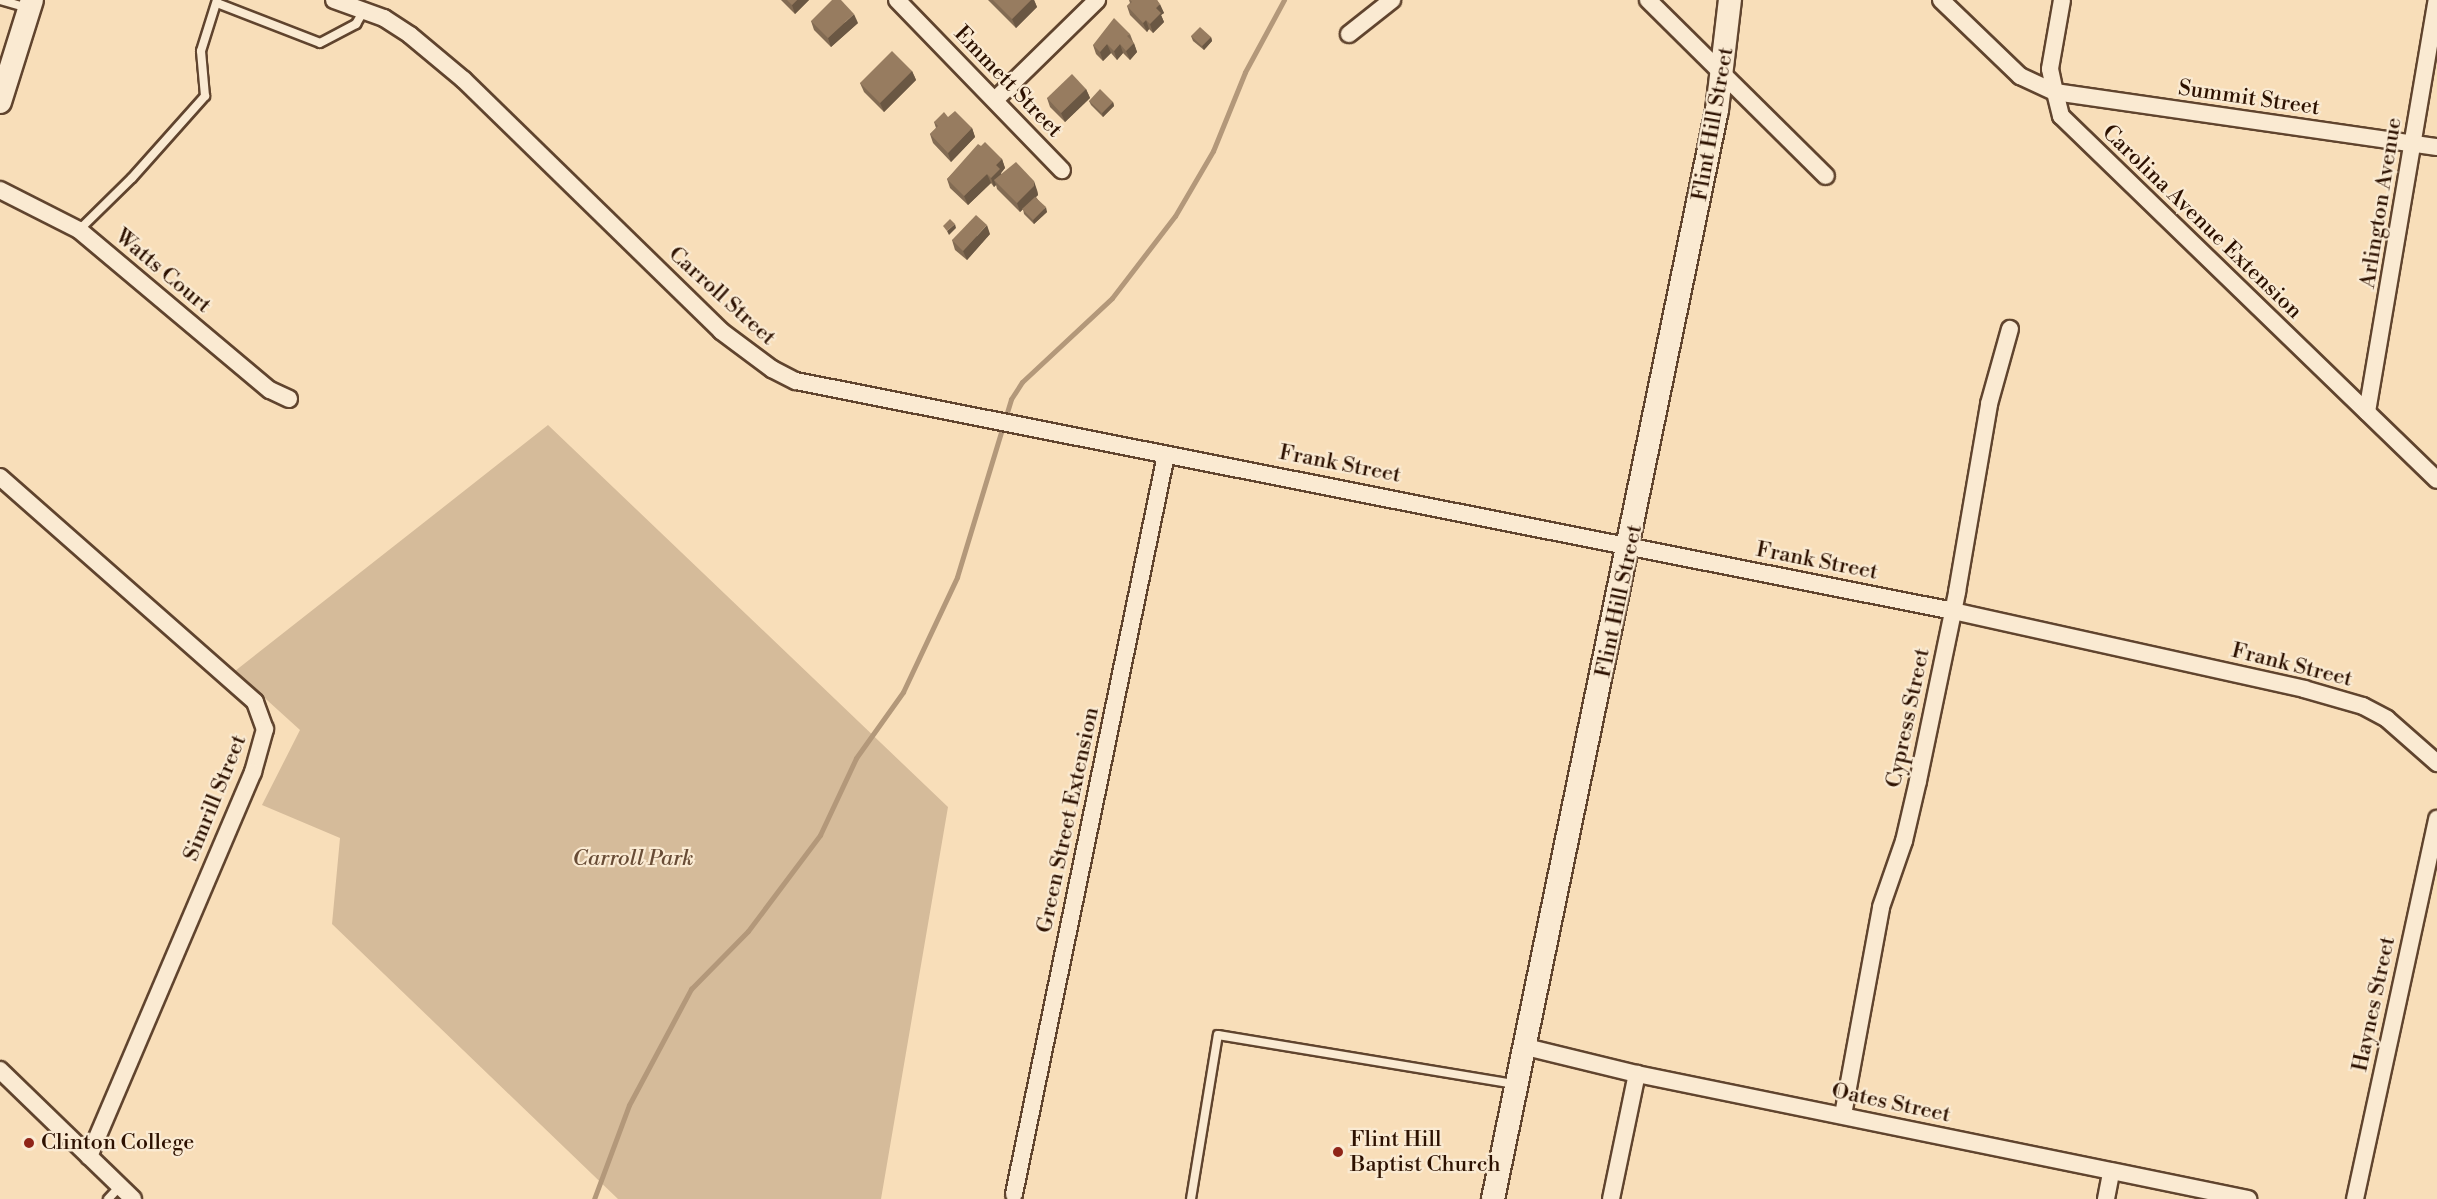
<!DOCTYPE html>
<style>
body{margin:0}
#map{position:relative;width:2437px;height:1199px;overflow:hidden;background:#f8deb9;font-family:"Libre Bodoni",serif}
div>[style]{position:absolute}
.green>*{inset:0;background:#d5bb9a}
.stream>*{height:5px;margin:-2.5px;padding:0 2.5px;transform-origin:2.5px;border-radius:2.5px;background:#b3987a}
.roads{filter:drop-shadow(2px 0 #60442e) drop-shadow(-2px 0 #60442e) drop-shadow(0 2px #60442e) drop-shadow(0 -2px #60442e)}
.lane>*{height:8px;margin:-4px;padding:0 4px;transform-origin:4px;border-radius:4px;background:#faead2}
.street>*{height:16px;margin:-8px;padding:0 8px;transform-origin:8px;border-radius:8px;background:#faead2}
.secondary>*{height:22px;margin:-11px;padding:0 11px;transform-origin:11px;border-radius:11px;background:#faead2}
.wall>*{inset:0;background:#826b53}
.shaded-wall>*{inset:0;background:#6a5743}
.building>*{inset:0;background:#977c60}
.dots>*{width:16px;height:16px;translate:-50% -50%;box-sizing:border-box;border:3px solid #faead2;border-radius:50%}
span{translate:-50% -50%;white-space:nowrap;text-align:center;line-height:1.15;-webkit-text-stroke:4.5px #faead2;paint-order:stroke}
.street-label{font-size:22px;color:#2d1100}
.park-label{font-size:22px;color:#684c36;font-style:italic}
.poi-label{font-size:22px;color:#2d1100}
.left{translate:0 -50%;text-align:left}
</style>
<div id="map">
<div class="green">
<div style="clip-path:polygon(548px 425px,948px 807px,881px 1199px,618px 1199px,332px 924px,340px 838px,262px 805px,300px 730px,235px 671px)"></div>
</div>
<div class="stream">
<div style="left:594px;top:1199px;width:100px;rotate:-69.6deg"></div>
<div style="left:629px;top:1105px;width:132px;rotate:-61.9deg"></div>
<div style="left:691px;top:989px;width:81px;rotate:-45.5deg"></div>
<div style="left:748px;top:931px;width:120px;rotate:-53.1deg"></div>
<div style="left:820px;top:835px;width:85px;rotate:-64.9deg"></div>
<div style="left:856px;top:758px;width:81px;rotate:-54.5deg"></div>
<div style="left:903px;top:692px;width:127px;rotate:-64.8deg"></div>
<div style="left:957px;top:577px;width:186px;rotate:-73.1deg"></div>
<div style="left:1011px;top:399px;width:20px;rotate:-57deg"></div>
<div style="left:1022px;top:382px;width:123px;rotate:-43deg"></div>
<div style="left:1112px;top:298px;width:103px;rotate:-52.5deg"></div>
<div style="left:1175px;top:216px;width:75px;rotate:-59.7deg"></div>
<div style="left:1213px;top:151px;width:85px;rotate:-67.9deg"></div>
<div style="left:1245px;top:72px;width:82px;rotate:-61.6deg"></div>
</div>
<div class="roads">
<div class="lane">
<div style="left:0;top:0;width:29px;rotate:16deg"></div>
<div style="left:217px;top:3px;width:110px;rotate:21.2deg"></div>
<div style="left:320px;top:43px;width:41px;rotate:-27.8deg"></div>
<div style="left:356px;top:24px;width:16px;rotate:-60deg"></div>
<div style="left:79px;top:230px;width:74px;rotate:-44.5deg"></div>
<div style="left:132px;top:178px;width:110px;rotate:-48.3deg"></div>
<div style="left:205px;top:96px;width:45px;rotate:-95.1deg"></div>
<div style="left:201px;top:51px;width:53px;rotate:-72.6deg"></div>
<div style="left:108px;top:1199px;width:18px;rotate:-47deg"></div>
<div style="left:1191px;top:1199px;width:166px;rotate:-80.7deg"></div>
<div style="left:1218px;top:1035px;width:301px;rotate:9.4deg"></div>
</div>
<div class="street">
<div style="left:334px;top:0;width:53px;rotate:19.8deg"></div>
<div style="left:384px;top:18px;width:31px;rotate:33deg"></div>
<div style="left:410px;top:35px;width:70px;rotate:39.8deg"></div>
<div style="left:464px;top:80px;width:359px;rotate:44.3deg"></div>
<div style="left:721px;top:331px;width:64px;rotate:36.7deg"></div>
<div style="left:772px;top:369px;width:27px;rotate:27deg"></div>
<div style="left:796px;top:381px;width:1180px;rotate:11.24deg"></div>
<div style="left:1953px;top:611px;width:360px;rotate:12.5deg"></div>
<div style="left:2304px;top:689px;width:61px;rotate:16.1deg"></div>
<div style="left:2363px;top:706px;width:27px;rotate:28deg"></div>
<div style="left:2387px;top:719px;width:67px;rotate:41.3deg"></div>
<div style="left:897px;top:0;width:237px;rotate:45.9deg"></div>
<div style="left:1648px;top:0;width:250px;rotate:44.7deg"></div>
<div style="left:1941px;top:0;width:110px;rotate:43.9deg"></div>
<div style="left:2020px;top:76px;width:38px;rotate:25deg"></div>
<div style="left:2055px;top:92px;width:25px;rotate:76deg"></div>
<div style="left:2061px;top:116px;width:523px;rotate:44.07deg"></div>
<div style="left:2062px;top:0;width:70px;rotate:99.9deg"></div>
<div style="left:2050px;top:69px;width:24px;rotate:78deg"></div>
<div style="left:2055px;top:92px;width:386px;rotate:8.2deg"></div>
<div style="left:1349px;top:34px;width:55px;rotate:-38.3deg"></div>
<div style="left:995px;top:100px;width:143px;rotate:-44.4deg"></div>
<div style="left:0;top:190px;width:89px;rotate:26.9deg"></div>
<div style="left:79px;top:230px;width:249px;rotate:40deg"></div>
<div style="left:270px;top:390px;width:21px;rotate:25deg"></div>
<div style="left:2367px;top:412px;width:418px;rotate:-80.4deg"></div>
<div style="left:0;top:477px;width:340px;rotate:41.4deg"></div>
<div style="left:255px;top:702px;width:29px;rotate:70deg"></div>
<div style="left:265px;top:729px;width:45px;rotate:105.6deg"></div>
<div style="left:253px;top:772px;width:418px;rotate:113.1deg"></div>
<div style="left:1526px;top:1047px;width:114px;rotate:13.7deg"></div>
<div style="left:1637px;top:1074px;width:624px;rotate:11.56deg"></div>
<div style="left:0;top:1070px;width:185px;rotate:44.1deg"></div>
<div style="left:1843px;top:1115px;width:211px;rotate:-79.6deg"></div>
<div style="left:1881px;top:907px;width:70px;rotate:-70.8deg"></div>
<div style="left:1904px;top:841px;width:62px;rotate:-76.9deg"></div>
<div style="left:1918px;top:781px;width:193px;rotate:-78.3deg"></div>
<div style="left:1957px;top:592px;width:191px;rotate:-80.3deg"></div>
<div style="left:1989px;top:404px;width:78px;rotate:-74.4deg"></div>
<div style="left:1014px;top:1194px;width:754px;rotate:-78.38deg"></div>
<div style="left:1611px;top:1199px;width:128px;rotate:-78.3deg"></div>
<div style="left:2106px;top:1199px;width:25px;rotate:-79deg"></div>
<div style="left:2355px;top:1199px;width:389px;rotate:-77.8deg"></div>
</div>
<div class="secondary">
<div style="left:0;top:102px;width:107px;rotate:-72.6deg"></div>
<div style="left:1493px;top:1199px;width:1112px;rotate:-78.38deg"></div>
<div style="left:1717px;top:110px;width:111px;rotate:-83.3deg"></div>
</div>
</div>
<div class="wall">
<div style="clip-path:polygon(781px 0,809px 0,795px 14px)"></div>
<div style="clip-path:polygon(988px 0,1034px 0,1037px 7px,1016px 28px)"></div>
<div style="clip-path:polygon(1129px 0,1157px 0,1164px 13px,1161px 15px,1164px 22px,1153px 33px,1149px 29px,1147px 32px,1130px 15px,1127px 6px,1130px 3px)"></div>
<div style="clip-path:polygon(811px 21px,858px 23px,831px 47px,814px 30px)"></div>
<div style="clip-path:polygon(1130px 34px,1137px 52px,1130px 60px,1123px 53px,1117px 60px,1111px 53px,1103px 61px,1096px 54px,1093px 45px)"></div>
<div style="clip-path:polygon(1191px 36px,1211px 37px,1212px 41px,1204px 50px,1193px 41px)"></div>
<div style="clip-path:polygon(912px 71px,916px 80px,884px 112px,864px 92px,860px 83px)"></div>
<div style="clip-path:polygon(1086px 89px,1090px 98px,1065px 122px,1050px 107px,1047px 98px)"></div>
<div style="clip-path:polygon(1089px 101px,1113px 102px,1114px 106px,1103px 117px,1091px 105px)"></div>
<div style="clip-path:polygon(948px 117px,972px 128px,975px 137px,951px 162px,933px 143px,930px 134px,936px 128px,934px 122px)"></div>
<div style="clip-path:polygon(981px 146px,1002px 159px,1005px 168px,1001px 173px,1001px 174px,1037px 190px,1038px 195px,1036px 197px,1047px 212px,1034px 224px,1024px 214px,1023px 209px,1020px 212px,997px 189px,996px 185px,994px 187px,991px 183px,968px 205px,950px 188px,947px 179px)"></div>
<div style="clip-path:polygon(990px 234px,967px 260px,955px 250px,952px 240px)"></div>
</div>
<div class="shaded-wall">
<div style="clip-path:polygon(797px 0,809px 0,795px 14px,792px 5px)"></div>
<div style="clip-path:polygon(1031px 0,1034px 0,1037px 7px,1016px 28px,1012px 19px)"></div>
<div style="clip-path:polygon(1160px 4px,1164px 13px,1161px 15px,1164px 22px,1153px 33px,1150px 24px,1156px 8px)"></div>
<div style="clip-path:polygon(854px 14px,858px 23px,831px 47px,828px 38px)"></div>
<div style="clip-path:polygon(1146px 20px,1149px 29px,1147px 32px,1143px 23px)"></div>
<div style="clip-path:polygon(1211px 37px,1212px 41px,1204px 50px,1202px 46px)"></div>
<div style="clip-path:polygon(1134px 43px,1137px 52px,1130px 60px,1126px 51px)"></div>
<div style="clip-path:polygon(1107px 44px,1111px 53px,1103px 61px,1100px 52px)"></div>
<div style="clip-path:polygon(1120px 44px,1123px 53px,1117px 60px,1114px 51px)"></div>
<div style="clip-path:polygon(912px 71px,916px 80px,884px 112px,880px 103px)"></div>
<div style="clip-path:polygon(1086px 89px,1090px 98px,1065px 122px,1061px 113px)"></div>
<div style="clip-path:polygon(1113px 102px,1114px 106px,1103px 117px,1102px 113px)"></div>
<div style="clip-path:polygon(972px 128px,975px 137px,951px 162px,948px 153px)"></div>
<div style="clip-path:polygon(1002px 159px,1005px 168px,1001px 173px,1003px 178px,994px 180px,996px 185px,994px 187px,991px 178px,996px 165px)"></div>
<div style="clip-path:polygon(987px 174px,991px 183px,968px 205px,964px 196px)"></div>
<div style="clip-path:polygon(1034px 181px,1037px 190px,1038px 195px,1020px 212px,1017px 203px)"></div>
<div style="clip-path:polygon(1046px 207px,1047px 212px,1034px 224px,1033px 220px)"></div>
<div style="clip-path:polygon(955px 224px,956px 228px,949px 235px,947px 231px)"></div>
<div style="clip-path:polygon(987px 225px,990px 234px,967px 260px,963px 251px)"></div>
</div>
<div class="building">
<div style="clip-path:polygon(787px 0,797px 0,792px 5px)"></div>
<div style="clip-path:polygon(832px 0,841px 0,854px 14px,828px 38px,811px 21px)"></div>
<div style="clip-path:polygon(993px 0,1031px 0,1012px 19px)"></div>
<div style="clip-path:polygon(1130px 0,1157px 0,1160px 4px,1156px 8px,1161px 13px,1150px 24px,1146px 20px,1143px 23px,1127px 6px,1132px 2px)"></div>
<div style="clip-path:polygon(1114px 18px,1130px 34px,1127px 36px,1134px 43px,1126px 51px,1120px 44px,1114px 51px,1107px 44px,1100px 52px,1093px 45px)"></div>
<div style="clip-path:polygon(1200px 27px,1211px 37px,1202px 46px,1191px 36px)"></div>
<div style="clip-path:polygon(892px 51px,912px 71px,880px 103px,860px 83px)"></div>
<div style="clip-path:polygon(1072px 74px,1086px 89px,1061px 113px,1047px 98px)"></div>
<div style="clip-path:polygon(1100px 89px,1113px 102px,1102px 113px,1089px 101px)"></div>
<div style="clip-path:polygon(955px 111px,972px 128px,948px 153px,930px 134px,938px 126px,934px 122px,944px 112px,948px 117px)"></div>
<div style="clip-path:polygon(985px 142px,1002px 159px,996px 165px,1000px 169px,991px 178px,987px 174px,964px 196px,947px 179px,978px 144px,981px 146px)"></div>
<div style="clip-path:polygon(1016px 162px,1034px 181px,1034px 186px,1017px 203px,994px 180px)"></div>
<div style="clip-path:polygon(1035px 197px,1046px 207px,1033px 220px,1022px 209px)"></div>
<div style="clip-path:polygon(976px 215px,987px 225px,963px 251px,952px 240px)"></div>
<div style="clip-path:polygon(950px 219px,955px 224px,947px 231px,943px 226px)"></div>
</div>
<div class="dots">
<div style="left:29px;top:1143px;background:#8f2418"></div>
<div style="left:1338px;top:1152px;background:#8f2418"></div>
</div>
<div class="street-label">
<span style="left:1008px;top:82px;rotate:46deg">Emmett Street</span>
<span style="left:2249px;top:98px;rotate:8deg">Summit Street</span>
<span style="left:1713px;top:124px;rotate:-80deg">Flint Hill Street</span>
<span style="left:2381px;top:203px;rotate:-81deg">Arlington Avenue</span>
<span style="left:2202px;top:222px;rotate:44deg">Carolina Avenue Extension</span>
<span style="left:163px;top:271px;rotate:40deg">Watts Court</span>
<span style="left:722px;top:296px;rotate:42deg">Carroll Street</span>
<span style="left:1340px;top:464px;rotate:11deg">Frank Street</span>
<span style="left:1817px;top:561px;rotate:11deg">Frank Street</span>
<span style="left:1619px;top:601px;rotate:-78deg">Flint Hill Street</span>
<span style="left:2292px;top:665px;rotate:14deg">Frank Street</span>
<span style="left:1908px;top:718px;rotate:-78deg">Cypress Street</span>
<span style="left:215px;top:798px;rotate:-68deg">Simrill Street</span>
<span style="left:1068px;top:820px;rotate:-78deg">Green Street Extension</span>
<span style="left:2374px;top:1004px;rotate:-78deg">Haynes Street</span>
<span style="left:1891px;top:1103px;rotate:12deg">Oates Street</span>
</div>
<div class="park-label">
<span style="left:633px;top:859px">Carroll Park</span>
</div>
<div class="poi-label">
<span class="left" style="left:1350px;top:1152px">Flint Hill<br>Baptist Church</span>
<span class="left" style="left:41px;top:1143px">Clinton College</span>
</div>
</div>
